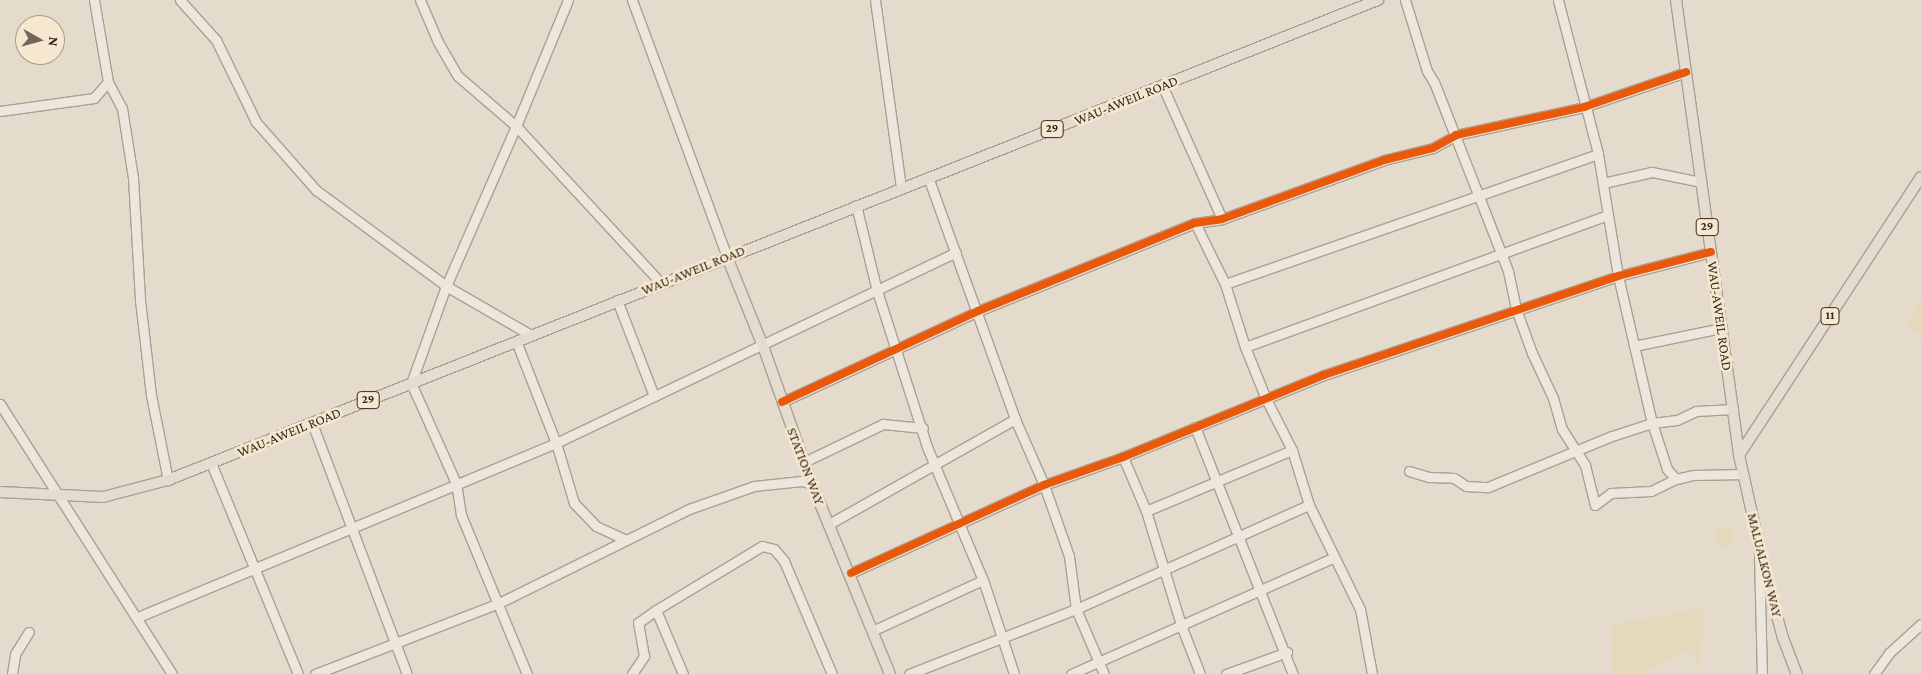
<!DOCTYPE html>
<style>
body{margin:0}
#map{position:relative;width:1921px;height:674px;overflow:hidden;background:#e4dbcc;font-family:"Crimson Pro",serif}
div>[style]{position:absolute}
.farmland>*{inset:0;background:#e5d9bc}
.round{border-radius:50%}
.roads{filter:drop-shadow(1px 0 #a9a095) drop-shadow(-1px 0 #a9a095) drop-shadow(0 1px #a9a095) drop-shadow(0 -1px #a9a095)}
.minor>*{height:9px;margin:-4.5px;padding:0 4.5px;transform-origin:4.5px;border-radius:4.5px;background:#ece6dd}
.major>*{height:10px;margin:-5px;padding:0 5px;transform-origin:5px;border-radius:5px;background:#e4dccf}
.cycleway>*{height:8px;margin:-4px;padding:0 4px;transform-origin:4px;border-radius:4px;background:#e8590c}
span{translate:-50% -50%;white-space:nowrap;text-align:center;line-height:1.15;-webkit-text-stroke:5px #f6e8d0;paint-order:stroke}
.shield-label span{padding:1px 4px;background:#f6e8d0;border:1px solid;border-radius:4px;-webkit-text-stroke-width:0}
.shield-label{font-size:12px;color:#38271d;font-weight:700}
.street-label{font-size:14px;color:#38271d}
.north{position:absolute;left:15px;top:15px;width:50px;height:50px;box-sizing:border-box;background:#f6e8d0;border:1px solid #aa9b88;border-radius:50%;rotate:97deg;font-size:14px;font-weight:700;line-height:20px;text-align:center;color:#38271d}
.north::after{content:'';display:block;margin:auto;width:18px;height:22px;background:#74665a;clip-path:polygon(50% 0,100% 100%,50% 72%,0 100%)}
</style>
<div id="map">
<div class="farmland">
<div style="clip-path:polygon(1921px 299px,1921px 337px,1908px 326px)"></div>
<div class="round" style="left:1715px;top:527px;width:20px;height:20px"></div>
<div style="clip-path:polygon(1705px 607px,1699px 674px,1693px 648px,1642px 674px,1612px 674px,1611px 625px)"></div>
</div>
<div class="roads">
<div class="minor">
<div style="left:94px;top:0;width:83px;rotate:80.3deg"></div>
<div style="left:108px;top:82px;width:30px;rotate:62deg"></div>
<div style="left:122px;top:108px;width:32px;rotate:81deg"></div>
<div style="left:127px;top:140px;width:38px;rotate:81deg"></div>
<div style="left:133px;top:178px;width:122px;rotate:86.7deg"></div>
<div style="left:140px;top:300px;width:96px;rotate:83.4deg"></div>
<div style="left:151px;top:395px;width:87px;rotate:78.7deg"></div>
<div style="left:180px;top:0;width:54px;rotate:48deg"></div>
<div style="left:216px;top:40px;width:91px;rotate:64deg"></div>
<div style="left:256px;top:122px;width:91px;rotate:48.6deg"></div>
<div style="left:316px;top:190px;width:162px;rotate:36.4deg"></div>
<div style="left:446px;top:286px;width:103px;rotate:109.8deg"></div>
<div style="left:411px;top:383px;width:110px;rotate:65.8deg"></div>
<div style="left:456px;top:483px;width:32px;rotate:81deg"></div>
<div style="left:461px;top:515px;width:172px;rotate:67.5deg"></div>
<div style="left:420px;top:0;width:46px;rotate:66.8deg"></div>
<div style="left:438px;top:42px;width:39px;rotate:60deg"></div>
<div style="left:458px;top:76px;width:77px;rotate:40.8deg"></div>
<div style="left:516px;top:126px;width:175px;rotate:113.6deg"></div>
<div style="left:446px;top:286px;width:98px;rotate:30deg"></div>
<div style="left:568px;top:0;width:136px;rotate:112.4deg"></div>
<div style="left:516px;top:126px;width:214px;rotate:47.3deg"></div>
<div style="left:632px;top:0;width:274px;rotate:69.7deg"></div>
<div style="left:875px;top:0;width:190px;rotate:82.1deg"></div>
<div style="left:1405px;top:0;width:74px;rotate:72.8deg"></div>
<div style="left:1427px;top:71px;width:13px;rotate:58deg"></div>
<div style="left:1434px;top:82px;width:203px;rotate:68.6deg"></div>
<div style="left:1508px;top:271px;width:39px;rotate:78deg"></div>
<div style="left:1516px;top:309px;width:47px;rotate:70deg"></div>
<div style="left:1532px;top:353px;width:50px;rotate:65deg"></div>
<div style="left:1553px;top:398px;width:32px;rotate:74deg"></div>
<div style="left:1562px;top:429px;width:43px;rotate:57.4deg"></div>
<div style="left:1585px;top:465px;width:41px;rotate:76deg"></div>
<div style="left:1595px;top:505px;width:20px;rotate:-37deg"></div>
<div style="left:1611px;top:493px;width:40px;rotate:-2.9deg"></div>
<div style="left:1651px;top:491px;width:28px;rotate:-26deg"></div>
<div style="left:1558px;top:0;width:159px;rotate:75.4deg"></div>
<div style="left:1598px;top:154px;width:124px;rotate:80.7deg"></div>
<div style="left:1618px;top:276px;width:151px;rotate:77deg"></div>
<div style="left:1652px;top:423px;width:48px;rotate:71.9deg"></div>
<div style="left:1667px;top:469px;width:13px;rotate:48deg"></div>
<div style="left:1676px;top:479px;width:18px;rotate:-13deg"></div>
<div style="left:1694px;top:475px;width:49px;rotate:-1.2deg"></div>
<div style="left:1162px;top:85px;width:147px;rotate:65.9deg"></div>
<div style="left:0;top:111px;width:95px;rotate:-7.9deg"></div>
<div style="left:94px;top:98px;width:21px;rotate:-49deg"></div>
<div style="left:928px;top:177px;width:257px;rotate:70.2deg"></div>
<div style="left:1015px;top:419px;width:72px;rotate:66.3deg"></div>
<div style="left:1044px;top:485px;width:75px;rotate:70.6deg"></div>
<div style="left:1069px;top:556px;width:53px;rotate:82.5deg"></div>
<div style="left:1076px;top:609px;width:71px;rotate:66.7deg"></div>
<div style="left:1603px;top:183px;width:50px;rotate:-12.7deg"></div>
<div style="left:1652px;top:172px;width:50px;rotate:11.5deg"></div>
<div style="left:856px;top:205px;width:89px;rotate:76.3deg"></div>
<div style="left:877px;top:291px;width:164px;rotate:72.2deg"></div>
<div style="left:927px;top:447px;width:144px;rotate:67.2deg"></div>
<div style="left:983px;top:580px;width:99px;rotate:71.7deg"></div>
<div style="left:1195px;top:223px;width:68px;rotate:63.8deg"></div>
<div style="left:1225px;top:284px;width:66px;rotate:72.4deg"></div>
<div style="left:1245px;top:347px;width:56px;rotate:68deg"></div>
<div style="left:1266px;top:399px;width:57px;rotate:63deg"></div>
<div style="left:1292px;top:450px;width:58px;rotate:72.8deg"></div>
<div style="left:1309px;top:505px;width:116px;rotate:63.9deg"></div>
<div style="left:1360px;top:609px;width:66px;rotate:79.5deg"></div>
<div style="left:1225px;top:284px;width:395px;rotate:-19.2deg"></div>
<div style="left:617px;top:300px;width:103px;rotate:68.9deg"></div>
<div style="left:516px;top:341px;width:110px;rotate:68.6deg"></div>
<div style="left:556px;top:443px;width:63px;rotate:73.3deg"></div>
<div style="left:574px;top:503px;width:32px;rotate:46deg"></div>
<div style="left:596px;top:526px;width:33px;rotate:25deg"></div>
<div style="left:1634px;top:346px;width:90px;rotate:-11.6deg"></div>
<div style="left:1245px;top:347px;width:386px;rotate:-20deg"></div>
<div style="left:782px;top:402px;width:216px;rotate:-24.9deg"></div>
<div style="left:978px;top:311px;width:234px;rotate:-22.1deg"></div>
<div style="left:1195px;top:223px;width:27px;rotate:-8deg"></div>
<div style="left:1222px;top:219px;width:172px;rotate:-20deg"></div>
<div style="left:1384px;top:160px;width:50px;rotate:-13.8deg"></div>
<div style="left:1433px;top:148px;width:26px;rotate:-29deg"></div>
<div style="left:1456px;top:135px;width:131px;rotate:-12.3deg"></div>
<div style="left:1584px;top:107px;width:108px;rotate:-18.9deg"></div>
<div style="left:0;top:404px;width:320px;rotate:57.5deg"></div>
<div style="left:312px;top:423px;width:268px;rotate:69.3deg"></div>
<div style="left:1195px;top:427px;width:266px;rotate:68.4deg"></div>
<div style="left:1123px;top:457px;width:59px;rotate:66.9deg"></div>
<div style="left:1146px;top:511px;width:119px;rotate:72.9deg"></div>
<div style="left:1181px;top:625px;width:53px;rotate:68.8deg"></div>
<div style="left:804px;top:462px;width:88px;rotate:-25.7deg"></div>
<div style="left:883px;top:424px;width:40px;rotate:5.7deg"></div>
<div style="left:211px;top:463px;width:228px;rotate:67.6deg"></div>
<div style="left:1409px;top:471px;width:21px;rotate:17deg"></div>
<div style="left:1429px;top:477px;width:25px;rotate:2deg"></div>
<div style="left:1454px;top:478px;width:14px;rotate:34deg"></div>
<div style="left:1466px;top:486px;width:22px;rotate:3deg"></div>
<div style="left:1488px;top:487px;width:134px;rotate:-22.4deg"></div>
<div style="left:1612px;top:436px;width:42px;rotate:-18deg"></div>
<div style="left:1652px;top:423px;width:25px;rotate:-7deg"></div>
<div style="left:1677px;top:420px;width:21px;rotate:-25deg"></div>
<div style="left:1696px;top:411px;width:37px;rotate:-3deg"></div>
<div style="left:1146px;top:511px;width:158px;rotate:-22.7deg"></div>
<div style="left:829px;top:524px;width:214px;rotate:-29.4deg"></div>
<div style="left:1759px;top:555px;width:119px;rotate:88.6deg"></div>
<div style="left:851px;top:573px;width:212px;rotate:-24.5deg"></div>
<div style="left:1044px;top:485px;width:84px;rotate:-19.5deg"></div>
<div style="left:1123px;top:457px;width:217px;rotate:-22.2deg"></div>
<div style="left:1324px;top:375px;width:310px;rotate:-18.6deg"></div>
<div style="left:1618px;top:276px;width:96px;rotate:-14.5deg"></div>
<div style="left:138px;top:617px;width:453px;rotate:-22.6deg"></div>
<div style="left:556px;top:443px;width:443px;rotate:-25.5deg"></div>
<div style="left:872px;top:631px;width:122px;rotate:-24.7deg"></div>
<div style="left:12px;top:674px;width:20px;rotate:-81deg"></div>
<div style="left:15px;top:654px;width:26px;rotate:-58deg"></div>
<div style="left:315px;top:674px;width:197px;rotate:-21.1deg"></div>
<div style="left:499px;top:603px;width:212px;rotate:-26.3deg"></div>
<div style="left:689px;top:509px;width:69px;rotate:-19.5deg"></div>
<div style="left:754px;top:486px;width:48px;rotate:-5.9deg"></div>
<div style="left:802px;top:481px;width:10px;rotate:17deg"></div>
<div style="left:632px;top:674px;width:22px;rotate:-56deg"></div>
<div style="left:644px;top:656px;width:34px;rotate:-100deg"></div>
<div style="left:638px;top:623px;width:22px;rotate:-36deg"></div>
<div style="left:683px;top:674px;width:69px;rotate:-112.9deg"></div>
<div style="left:656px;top:610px;width:124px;rotate:-31.1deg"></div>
<div style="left:762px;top:546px;width:12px;rotate:14deg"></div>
<div style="left:774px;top:549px;width:16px;rotate:50deg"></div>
<div style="left:784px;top:561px;width:123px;rotate:67deg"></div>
<div style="left:909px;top:674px;width:179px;rotate:-21.3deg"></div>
<div style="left:1076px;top:609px;width:255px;rotate:-24.1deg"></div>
<div style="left:1071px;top:674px;width:287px;rotate:-23.9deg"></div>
<div style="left:1226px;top:674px;width:65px;rotate:-19.8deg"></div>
<div style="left:1874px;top:674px;width:26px;rotate:-54deg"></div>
<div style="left:1889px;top:653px;width:43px;rotate:-42.2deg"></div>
</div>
<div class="major">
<div style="left:1676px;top:0;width:459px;rotate:82.1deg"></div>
<div style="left:1739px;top:455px;width:124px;rotate:77.4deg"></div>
<div style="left:1766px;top:576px;width:64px;rotate:74.7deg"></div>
<div style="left:1783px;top:638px;width:39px;rotate:69deg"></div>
<div style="left:727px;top:257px;width:96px;rotate:68deg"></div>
<div style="left:763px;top:346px;width:146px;rotate:70.5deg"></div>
<div style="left:812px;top:484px;width:205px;rotate:67.7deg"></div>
<div style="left:1739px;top:455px;width:332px;rotate:-56.8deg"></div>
<div style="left:0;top:492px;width:103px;rotate:2.8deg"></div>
<div style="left:103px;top:497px;width:67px;rotate:-14.7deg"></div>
<div style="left:168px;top:480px;width:1302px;rotate:-21.64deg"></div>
</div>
</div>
<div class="cycleway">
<div style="left:782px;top:402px;width:216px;rotate:-24.9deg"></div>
<div style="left:978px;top:311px;width:234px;rotate:-22.1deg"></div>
<div style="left:1195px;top:223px;width:27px;rotate:-8deg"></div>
<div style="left:1222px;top:219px;width:172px;rotate:-20deg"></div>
<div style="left:1384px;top:160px;width:50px;rotate:-13.8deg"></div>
<div style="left:1433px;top:148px;width:26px;rotate:-29deg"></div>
<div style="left:1456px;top:135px;width:131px;rotate:-12.3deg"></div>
<div style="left:1584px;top:107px;width:108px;rotate:-18.9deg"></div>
<div style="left:851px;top:573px;width:212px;rotate:-24.5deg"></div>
<div style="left:1044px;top:485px;width:84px;rotate:-19.5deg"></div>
<div style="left:1123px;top:457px;width:217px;rotate:-22.2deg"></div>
<div style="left:1324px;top:375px;width:310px;rotate:-18.6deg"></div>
<div style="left:1618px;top:276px;width:96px;rotate:-14.5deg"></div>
</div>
<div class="shield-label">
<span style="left:1052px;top:129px">29</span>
<span style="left:1707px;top:227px">29</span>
<span style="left:1830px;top:316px">11</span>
<span style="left:368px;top:400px">29</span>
</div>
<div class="street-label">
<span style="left:1126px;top:100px;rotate:-22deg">WAU-AWEIL ROAD</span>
<span style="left:693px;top:270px;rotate:-22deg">WAU-AWEIL ROAD</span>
<span style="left:1720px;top:316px;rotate:82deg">WAU-AWEIL ROAD</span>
<span style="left:289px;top:432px;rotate:-22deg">WAU-AWEIL ROAD</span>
<span style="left:806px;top:466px;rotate:69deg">STATION WAY</span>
<span style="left:1765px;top:565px;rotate:76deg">MALUALKON WAY</span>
</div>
<div class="north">N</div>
</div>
